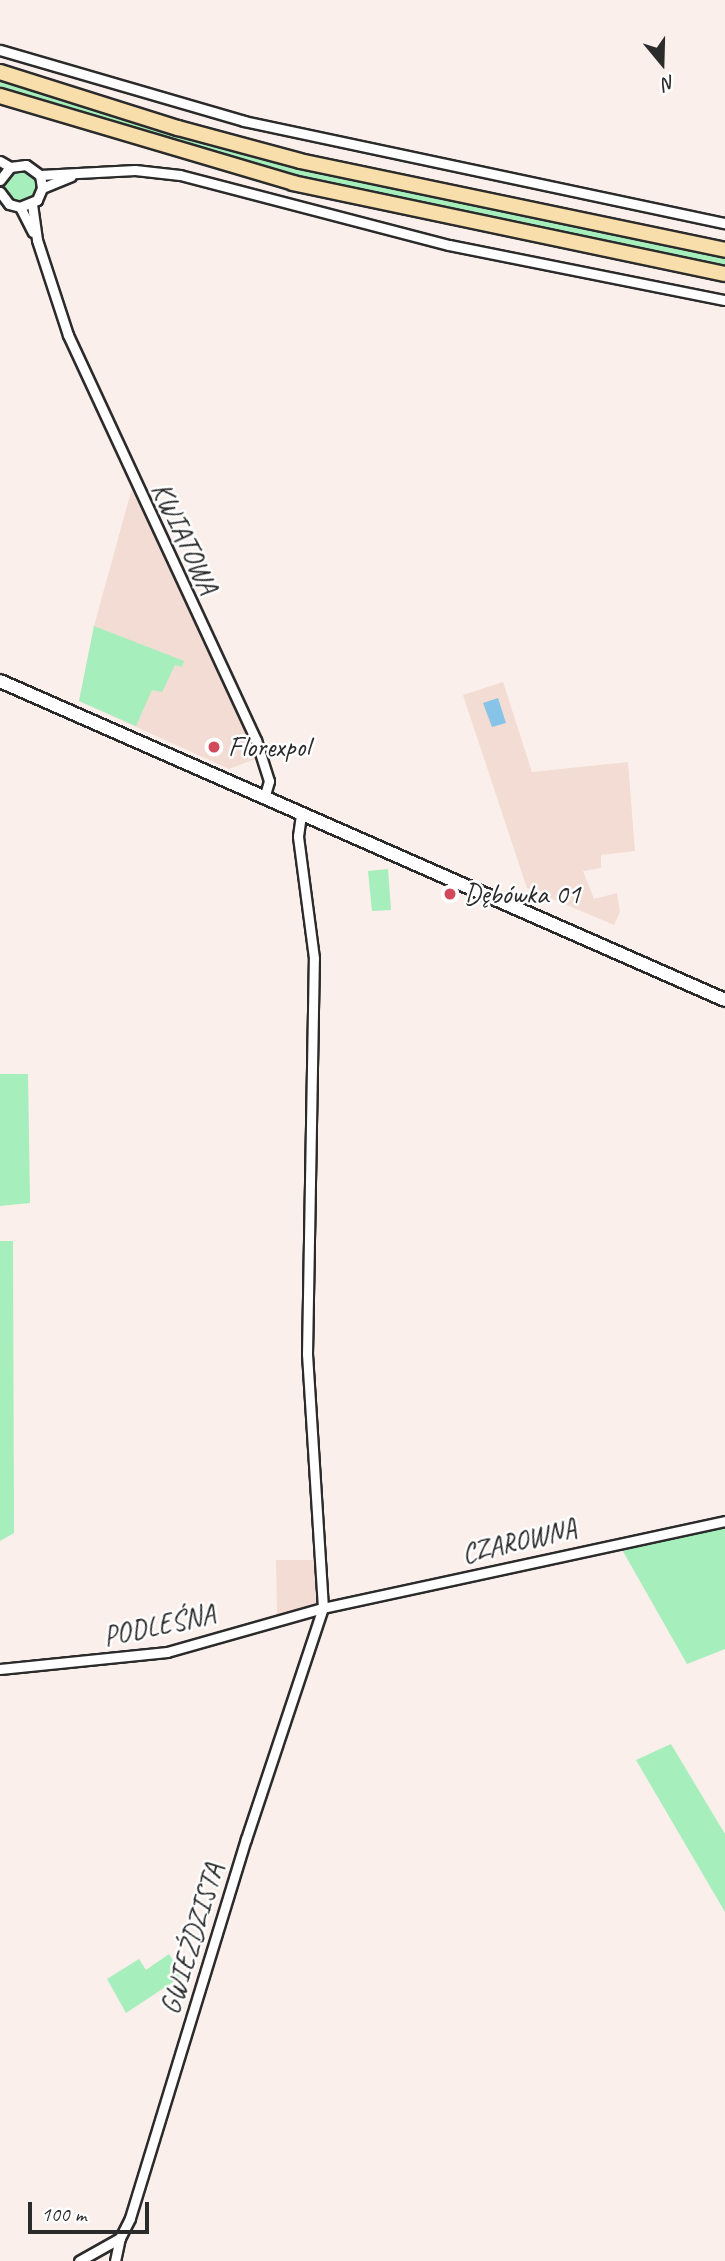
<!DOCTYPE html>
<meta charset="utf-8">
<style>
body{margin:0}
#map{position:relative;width:725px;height:2261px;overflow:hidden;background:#faefeb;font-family:Caveat,sans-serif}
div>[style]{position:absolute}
.built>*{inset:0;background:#f3dcd3}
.green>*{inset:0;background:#a6eebb}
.round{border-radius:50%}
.water>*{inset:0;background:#88c4e8}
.roads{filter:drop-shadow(2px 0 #2b2b2b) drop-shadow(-2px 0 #2b2b2b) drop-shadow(0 2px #2b2b2b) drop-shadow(0 -2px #2b2b2b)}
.street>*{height:9px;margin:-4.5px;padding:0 4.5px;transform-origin:4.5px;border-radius:4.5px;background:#fff}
.secondary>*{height:12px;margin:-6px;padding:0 6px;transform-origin:6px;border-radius:6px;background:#fff}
.primary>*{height:14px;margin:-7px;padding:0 7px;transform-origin:7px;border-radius:7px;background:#f8deab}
.dots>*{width:19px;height:19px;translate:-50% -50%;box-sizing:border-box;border:4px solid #fff;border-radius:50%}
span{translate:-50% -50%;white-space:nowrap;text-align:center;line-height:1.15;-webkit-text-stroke:5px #fff;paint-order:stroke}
.street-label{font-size:28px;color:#2b2b2b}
.poi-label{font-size:28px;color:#2b2b2b}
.left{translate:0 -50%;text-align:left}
.north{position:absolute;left:627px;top:28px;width:70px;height:70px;-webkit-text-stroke:5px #fff;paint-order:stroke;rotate:161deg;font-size:19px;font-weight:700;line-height:28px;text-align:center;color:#2b2b2b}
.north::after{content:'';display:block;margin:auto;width:24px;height:32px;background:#2b2b2b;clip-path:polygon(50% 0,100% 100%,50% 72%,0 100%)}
.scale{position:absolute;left:28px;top:2202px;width:121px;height:32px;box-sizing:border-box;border:4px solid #2b2b2b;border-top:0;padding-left:9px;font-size:21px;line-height:24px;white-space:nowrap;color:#2b2b2b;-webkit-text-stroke:5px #fff;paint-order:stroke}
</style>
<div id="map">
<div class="built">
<div style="clip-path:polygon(132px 488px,222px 676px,258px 758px,229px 769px,79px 701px,94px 626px)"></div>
<div style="clip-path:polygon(503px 682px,532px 772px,628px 762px,635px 851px,601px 855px,601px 868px,583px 871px,594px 899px,617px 893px,620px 912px,614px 925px,527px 888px,463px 695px)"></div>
<div style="clip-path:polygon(276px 1560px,314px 1560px,318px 1603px,277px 1615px)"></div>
</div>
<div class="green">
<div style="clip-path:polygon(0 77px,339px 175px,725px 255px,725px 269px,246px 166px,0 91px)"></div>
<div class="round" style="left:5px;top:170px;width:32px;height:32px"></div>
<div style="clip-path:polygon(94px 626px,184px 661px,182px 667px,175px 665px,162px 692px,152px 690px,136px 726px,79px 701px)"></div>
<div style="clip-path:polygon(388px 869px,391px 910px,372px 911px,368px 871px)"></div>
<div style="clip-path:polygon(0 1074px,28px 1074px,30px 1203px,0 1206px)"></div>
<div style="clip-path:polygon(0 1241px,13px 1241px,14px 1533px,0 1541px)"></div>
<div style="clip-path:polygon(725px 1524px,725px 1649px,687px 1664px,620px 1546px)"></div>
<div style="clip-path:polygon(671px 1744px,725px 1834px,725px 1912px,636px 1760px)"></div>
<div style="clip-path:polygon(169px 1954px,182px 1976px,126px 2013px,107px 1979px,139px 1959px,146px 1970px)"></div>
</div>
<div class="water">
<div style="clip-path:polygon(498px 698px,506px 723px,492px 727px,483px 703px)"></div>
</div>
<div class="roads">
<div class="street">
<div style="left:0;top:50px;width:254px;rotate:16.2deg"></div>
<div style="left:244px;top:121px;width:492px;rotate:12deg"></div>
<div style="left:0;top:161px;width:12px;rotate:31deg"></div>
<div style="left:40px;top:175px;width:95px;rotate:-3deg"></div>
<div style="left:135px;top:170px;width:45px;rotate:6.3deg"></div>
<div style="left:180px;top:175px;width:278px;rotate:14.6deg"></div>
<div style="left:449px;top:245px;width:281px;rotate:11.3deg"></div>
<div style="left:0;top:180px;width:16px;rotate:-52deg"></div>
<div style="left:10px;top:167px;width:16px;rotate:-7deg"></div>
<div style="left:26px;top:165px;width:17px;rotate:36deg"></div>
<div style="left:40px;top:175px;width:13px;rotate:81deg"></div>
<div style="left:42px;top:188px;width:13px;rotate:113deg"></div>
<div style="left:37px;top:200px;width:18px;rotate:158deg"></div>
<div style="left:20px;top:207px;width:11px;rotate:-165deg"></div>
<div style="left:9px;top:204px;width:15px;rotate:-127deg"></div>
<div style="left:42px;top:188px;width:31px;rotate:-22deg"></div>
<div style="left:32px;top:204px;width:36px;rotate:82deg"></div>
<div style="left:37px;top:240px;width:100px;rotate:71.9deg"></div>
<div style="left:68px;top:335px;width:447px;rotate:65.1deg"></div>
<div style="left:256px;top:740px;width:43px;rotate:72.4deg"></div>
<div style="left:269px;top:781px;width:18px;rotate:106deg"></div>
<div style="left:20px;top:207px;width:28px;rotate:63deg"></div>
<div style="left:0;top:1669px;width:168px;rotate:-5.8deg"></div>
<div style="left:167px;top:1652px;width:162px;rotate:-15.8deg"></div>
<div style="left:323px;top:1608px;width:411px;rotate:-12.2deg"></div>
<div style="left:79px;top:2261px;width:47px;rotate:-29.3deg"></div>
<div style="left:120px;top:2238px;width:22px;rotate:-63deg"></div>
<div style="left:130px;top:2218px;width:396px;rotate:-73deg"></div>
<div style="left:246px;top:1839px;width:243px;rotate:-71.6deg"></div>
<div style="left:323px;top:1608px;width:255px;rotate:-93.6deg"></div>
<div style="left:307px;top:1354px;width:396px;rotate:-89deg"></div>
<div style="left:314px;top:958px;width:123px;rotate:-97.5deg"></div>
<div style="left:298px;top:836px;width:22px;rotate:-82deg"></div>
<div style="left:115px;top:2261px;width:24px;rotate:-78deg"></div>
</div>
<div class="secondary">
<div style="left:0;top:681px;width:792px;rotate:23.75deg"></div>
</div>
<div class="primary">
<div style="left:0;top:72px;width:187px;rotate:17.5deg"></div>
<div style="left:178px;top:128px;width:126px;rotate:15.1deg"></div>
<div style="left:300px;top:161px;width:434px;rotate:11.8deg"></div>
<div style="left:0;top:96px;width:306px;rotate:16.5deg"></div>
<div style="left:293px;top:183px;width:441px;rotate:11.9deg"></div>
</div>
</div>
<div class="dots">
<div style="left:214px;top:747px;background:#d1495b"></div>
<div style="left:450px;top:894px;background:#d1495b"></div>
</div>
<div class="street-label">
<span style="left:185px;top:538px;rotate:65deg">KWIATOWA</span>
<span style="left:519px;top:1541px;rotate:-13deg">CZAROWNA</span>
<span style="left:159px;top:1625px;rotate:-12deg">PODLEŚNA</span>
<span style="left:192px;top:1939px;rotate:-73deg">GWIEŹDZISTA</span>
</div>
<div class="poi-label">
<span class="left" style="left:228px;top:747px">Florexpol</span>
<span class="left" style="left:464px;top:894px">Dębówka 01</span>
</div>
<div class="north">N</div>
<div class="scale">100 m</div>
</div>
